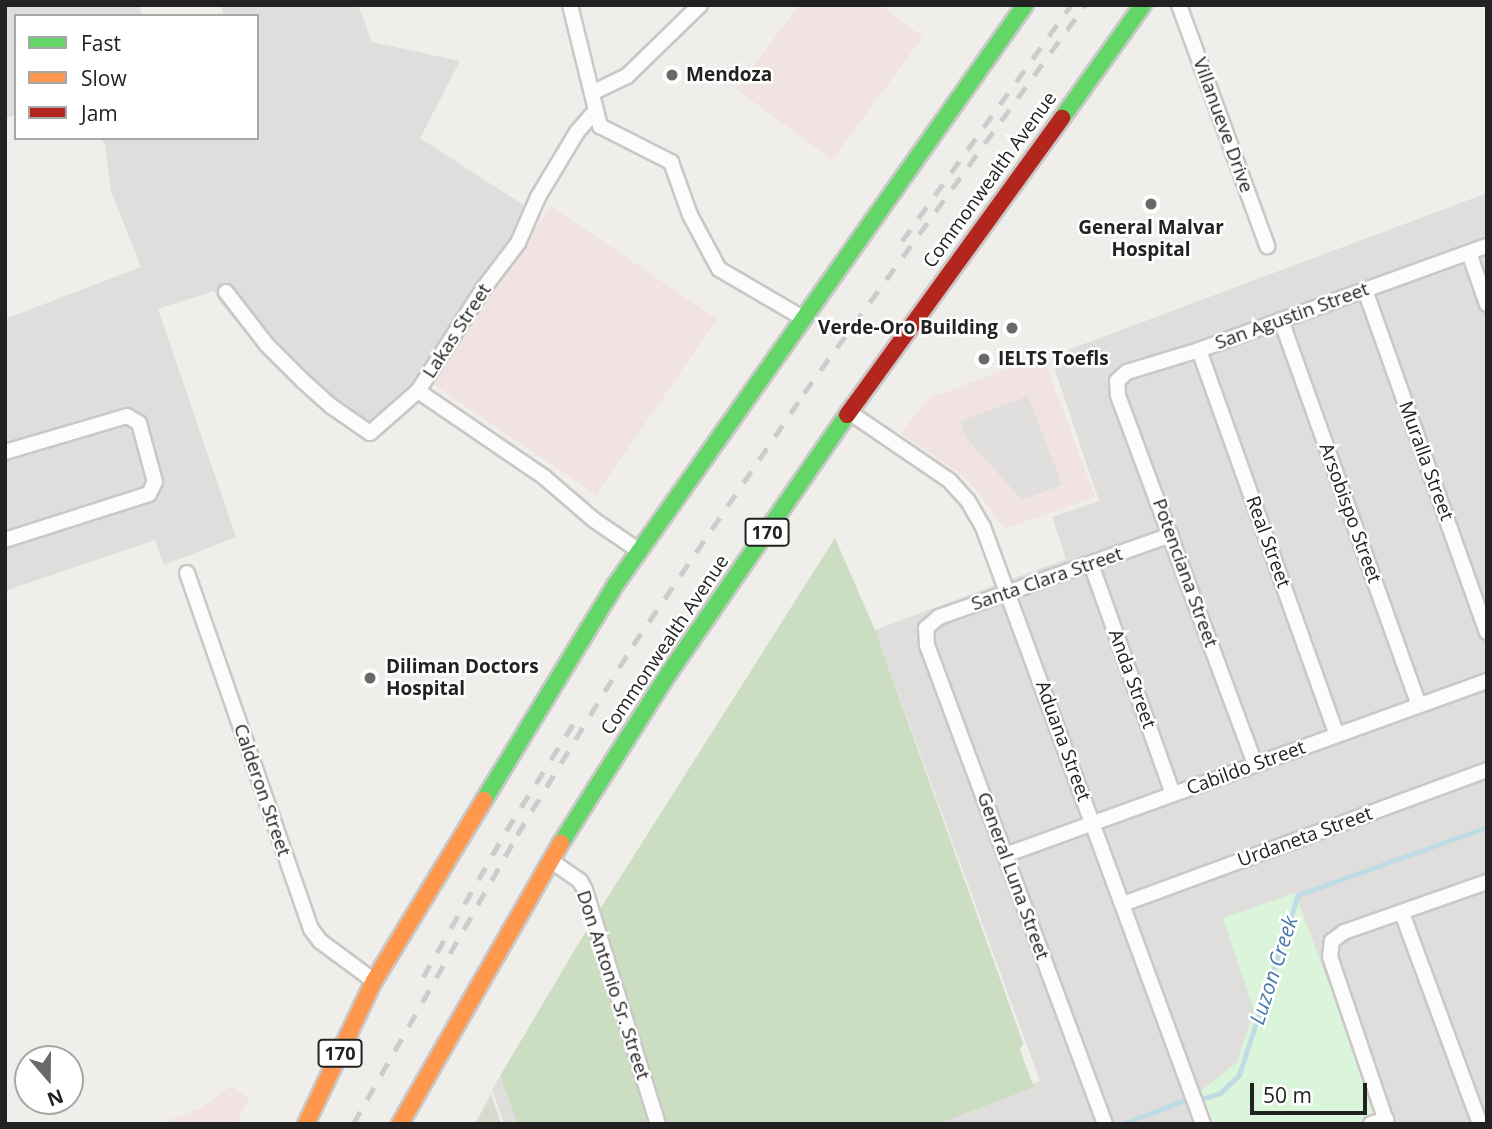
<!DOCTYPE html>
<style>
body{margin:0}
#map{position:relative;width:1492px;height:1129px;overflow:hidden;background:#f0eeeb;font-family:"Open Sans",sans-serif}
div>[style]{position:absolute}
.residential>*{inset:0;background:#dfdedc}
.commercial>*{inset:0;background:#f1e3e1}
.construction>*{inset:0;background:#d9d9cd}
.forest>*{inset:0;background:#cbdec1}
.park>*{inset:0;background:#daf5da}
.parking>*{inset:0;background:#e0dfde}
.stream>*{height:4.5px;margin:-2.25px;padding:0 2.25px;transform-origin:2.25px;border-radius:2.25px;background:#bfdbe3}
.roads{filter:drop-shadow(2px 0 #c9c8c7) drop-shadow(-2px 0 #c9c8c7) drop-shadow(0 2px #c9c8c7) drop-shadow(0 -2px #c9c8c7)}
.street>*{height:14px;margin:-7px;padding:0 7px;transform-origin:7px;border-radius:7px;background:#fdfcfc}
.fast>*{height:16px;margin:-8px;padding:0 8px;transform-origin:8px;border-radius:8px;background:#63d668}
.slow>*{height:16px;margin:-8px;padding:0 8px;transform-origin:8px;border-radius:8px;background:#ff974d}
.jam>*{height:16px;margin:-8px;padding:0 8px;transform-origin:8px;border-radius:8px;background:#b3261e}
.rail>*{height:4.5px;margin-top:-2.25px;transform-origin:0;background:repeating-linear-gradient(90deg,#ccc 0 14px,transparent 0 28px)}
.dots>*{width:19px;height:19px;translate:-50% -50%;box-sizing:border-box;border:4px solid #fff;border-radius:50%}
span{translate:-50% -50%;white-space:nowrap;text-align:center;line-height:1.15;-webkit-text-stroke:5px #fff;paint-order:stroke}
.shield-label span{padding:2px 5px;background:#fff;border:2px solid;border-radius:5px;-webkit-text-stroke-width:0}
.shield-label{font-size:18px;color:#222;font-weight:700}
.poi-label{font-size:19px;color:#222;font-weight:700}
.left{translate:0 -50%;text-align:left}
.right{translate:-100% -50%;text-align:right}
.street-label{font-size:19px;color:#222}
.water-label{font-size:21px;color:#4a7aab;font-style:italic}
.frame{position:absolute;inset:0;border:7px solid #222;pointer-events:none}
.legend{position:absolute;left:14px;top:14px;width:245px;height:126px;box-sizing:border-box;background:#fff;border:2px solid #a7a7a7;margin:0;padding:9px 12px;list-style:none;font-size:21px;color:#222}
.legend li{display:flex;align-items:center;gap:14px;height:35px}
.legend b{width:35px;border:2px solid #a7a7a7}
.north{position:absolute;left:14px;top:1045px;width:70px;height:70px;box-sizing:border-box;background:#fff;border:2px solid #a7a7a7;border-radius:50%;rotate:160deg;font-size:19px;font-weight:700;line-height:28px;text-align:center;color:#222}
.north::after{content:'';display:block;margin:auto;width:24px;height:32px;background:#6a6968;clip-path:polygon(50% 0,100% 100%,50% 72%,0 100%)}
.scale{position:absolute;left:1250px;top:1083px;width:117px;height:32px;box-sizing:border-box;border:4px solid #222;border-top:0;padding-left:9px;font-size:21px;line-height:24px;white-space:nowrap;color:#222;-webkit-text-stroke:5px #fff;paint-order:stroke}
</style>
<div id="map">
<div class="residential">
<div style="clip-path:polygon(5px 5px,139px 5px,143px 16px,16px 16px,16px 115px,5px 118px)"></div>
<div style="clip-path:polygon(221px 5px,358px 5px,372px 42px,460px 61px,420px 138px,531px 210px,516px 242px,407px 399px,385px 416px,351px 429px,269px 360px,219px 301px,214px 291px,158px 309px,236px 537px,164px 565px,155px 540px,5px 591px,5px 319px,141px 267px,111px 191px,105px 145px,100px 138px,257px 138px,257px 16px,224px 16px)"></div>
<div style="clip-path:polygon(1487px 193px,1487px 1124px,929px 1124px,1040px 1081px,875px 630px,1066px 559px,1052px 517px,1099px 501px,1054px 367px,1068px 350px)"></div>
<div style="clip-path:polygon(517px 1051px,554px 1124px,504px 1124px,492px 1089px)"></div>
</div>
<div class="commercial">
<div style="clip-path:polygon(799px 5px,880px 5px,923px 37px,832px 160px,736px 89px)"></div>
<div style="clip-path:polygon(551px 206px,717px 319px,596px 495px,430px 382px)"></div>
<div style="clip-path:polygon(1043px 356px,1095px 497px,1004px 529px,980px 494px,962px 475px,900px 433px,930px 398px)"></div>
<div style="clip-path:polygon(231px 1086px,249px 1098px,236px 1124px,159px 1124px,199px 1109px)"></div>
</div>
<div class="construction">
<div style="clip-path:polygon(491px 1094px,501px 1124px,475px 1124px)"></div>
</div>
<div class="forest">
<div style="clip-path:polygon(835px 538px,875px 630px,1023px 1043px,1020px 1050px,1034px 1087px,938px 1124px,518px 1124px,500px 1076px,583px 936px)"></div>
</div>
<div class="park">
<div style="clip-path:polygon(1295px 893px,1378px 1116px,1356px 1124px,1211px 1124px,1201px 1091px,1237px 1062px,1254px 1010px,1223px 918px)"></div>
</div>
<div class="parking">
<div style="clip-path:polygon(1028px 396px,1062px 485px,1022px 500px,967px 439px,960px 421px)"></div>
</div>
<div class="stream">
<div style="left:1204px;top:1098px;width:17px;rotate:-17deg"></div>
<div style="left:1220px;top:1093px;width:26px;rotate:-43deg"></div>
<div style="left:1239px;top:1075px;width:189px;rotate:-71.9deg"></div>
<div style="left:1298px;top:895px;width:201px;rotate:-19.8deg"></div>
<div style="left:1122px;top:1124px;width:65px;rotate:-20.7deg"></div>
</div>
<div class="roads">
<div class="street">
<div style="left:570px;top:5px;width:125px;rotate:76.1deg"></div>
<div style="left:600px;top:126px;width:80px;rotate:26.9deg"></div>
<div style="left:671px;top:162px;width:56px;rotate:70.3deg"></div>
<div style="left:690px;top:215px;width:61px;rotate:61.8deg"></div>
<div style="left:719px;top:269px;width:97px;rotate:30.3deg"></div>
<div style="left:1179px;top:5px;width:257px;rotate:69.9deg"></div>
<div style="left:592px;top:93px;width:39px;rotate:-26deg"></div>
<div style="left:627px;top:76px;width:102px;rotate:-44.2deg"></div>
<div style="left:1469px;top:253px;width:54px;rotate:70.6deg"></div>
<div style="left:1365px;top:290px;width:363px;rotate:70.4deg"></div>
<div style="left:226px;top:292px;width:67px;rotate:52.3deg"></div>
<div style="left:267px;top:345px;width:49px;rotate:45deg"></div>
<div style="left:302px;top:380px;width:39px;rotate:42deg"></div>
<div style="left:331px;top:406px;width:47px;rotate:34.7deg"></div>
<div style="left:370px;top:433px;width:64px;rotate:-41.2deg"></div>
<div style="left:418px;top:391px;width:121px;rotate:-57.5deg"></div>
<div style="left:483px;top:289px;width:58px;rotate:-52.7deg"></div>
<div style="left:518px;top:243px;width:50px;rotate:-66.5deg"></div>
<div style="left:538px;top:197px;width:76px;rotate:-59deg"></div>
<div style="left:577px;top:132px;width:28px;rotate:-49deg"></div>
<div style="left:1281px;top:320px;width:409px;rotate:70.3deg"></div>
<div style="left:1199px;top:350px;width:409px;rotate:70.3deg"></div>
<div style="left:418px;top:391px;width:153px;rotate:34.3deg"></div>
<div style="left:544px;top:477px;width:66px;rotate:40.7deg"></div>
<div style="left:594px;top:520px;width:53px;rotate:34.3deg"></div>
<div style="left:849px;top:412px;width:122px;rotate:34.3deg"></div>
<div style="left:950px;top:481px;width:27px;rotate:48deg"></div>
<div style="left:968px;top:501px;width:30px;rotate:60deg"></div>
<div style="left:983px;top:527px;width:636px;rotate:69.77deg"></div>
<div style="left:5px;top:452px;width:127px;rotate:-16.4deg"></div>
<div style="left:127px;top:416px;width:14px;rotate:30deg"></div>
<div style="left:139px;top:423px;width:61px;rotate:74.8deg"></div>
<div style="left:155px;top:482px;width:13px;rotate:117deg"></div>
<div style="left:149px;top:494px;width:151px;rotate:162.3deg"></div>
<div style="left:1091px;top:564px;width:244px;rotate:70.4deg"></div>
<div style="left:187px;top:573px;width:377px;rotate:70.8deg"></div>
<div style="left:311px;top:929px;width:15px;rotate:53deg"></div>
<div style="left:320px;top:941px;width:67px;rotate:36.5deg"></div>
<div style="left:1255px;top:764px;width:394px;rotate:-110.4deg"></div>
<div style="left:1118px;top:395px;width:14px;rotate:-94deg"></div>
<div style="left:1117px;top:381px;width:13px;rotate:-42deg"></div>
<div style="left:1127px;top:372px;width:75px;rotate:-17deg"></div>
<div style="left:1199px;top:350px;width:306px;rotate:-19.9deg"></div>
<div style="left:1005px;top:855px;width:512px;rotate:-19.85deg"></div>
<div style="left:550px;top:860px;width:37px;rotate:35deg"></div>
<div style="left:580px;top:881px;width:10px;rotate:61deg"></div>
<div style="left:585px;top:890px;width:245px;rotate:72.7deg"></div>
<div style="left:1123px;top:904px;width:388px;rotate:-20.2deg"></div>
<div style="left:1402px;top:913px;width:225px;rotate:69.7deg"></div>
<div style="left:1105px;top:1124px;width:511px;rotate:-110.39deg"></div>
<div style="left:927px;top:645px;width:17px;rotate:-93deg"></div>
<div style="left:926px;top:628px;width:17px;rotate:-40deg"></div>
<div style="left:939px;top:617px;width:246px;rotate:-19.5deg"></div>
<div style="left:1371px;top:1124px;width:16px;rotate:-18deg"></div>
<div style="left:1387px;top:1124px;width:176px;rotate:-108.8deg"></div>
<div style="left:1330px;top:957px;width:16px;rotate:-83deg"></div>
<div style="left:1332px;top:941px;width:15px;rotate:-37deg"></div>
<div style="left:1344px;top:932px;width:151px;rotate:-19.3deg"></div>
</div>
<div class="fast">
<div style="left:1062px;top:118px;width:139px;rotate:-54.4deg"></div>
<div style="left:484px;top:800px;width:253px;rotate:-58.6deg"></div>
<div style="left:616px;top:584px;width:709px;rotate:-54.76deg"></div>
<div style="left:561px;top:843px;width:201px;rotate:-57.6deg"></div>
<div style="left:669px;top:673px;width:313px;rotate:-55.4deg"></div>
</div>
<div class="slow">
<div style="left:306px;top:1124px;width:158px;rotate:-64.6deg"></div>
<div style="left:374px;top:981px;width:212px;rotate:-58.7deg"></div>
<div style="left:400px;top:1124px;width:324px;rotate:-60.2deg"></div>
</div>
<div class="jam">
<div style="left:847px;top:415px;width:367px;rotate:-54.1deg"></div>
</div>
</div>
<div class="rail">
<div style="left:902px;top:241px;width:290px;rotate:-54.4deg"></div>
<div style="left:423px;top:977px;width:168px;rotate:-60.4deg"></div>
<div style="left:506px;top:831px;width:126px;rotate:-57.9deg"></div>
<div style="left:353px;top:1124px;width:332px;rotate:-60.4deg"></div>
<div style="left:517px;top:835px;width:223px;rotate:-58.6deg"></div>
<div style="left:633px;top:645px;width:305px;rotate:-55.8deg"></div>
<div style="left:804px;top:393px;width:479px;rotate:-54.1deg"></div>
</div>
<div class="dots">
<div style="left:672px;top:75px;background:#6a6968"></div>
<div style="left:1151px;top:204px;background:#6a6968"></div>
<div style="left:1012px;top:328px;background:#6a6968"></div>
<div style="left:984px;top:359px;background:#6a6968"></div>
<div style="left:370px;top:678px;background:#6a6968"></div>
</div>
<div class="shield-label">
<span style="left:767px;top:532px">170</span>
<span style="left:340px;top:1053px">170</span>
</div>
<div class="poi-label">
<span class="left" style="left:686px;top:75px">Mendoza</span>
<span style="left:1151px;top:239px">General Malvar<br>Hospital</span>
<span class="right" style="left:998px;top:328px">Verde-Oro Building</span>
<span class="left" style="left:998px;top:359px">IELTS Toefls</span>
<span class="left" style="left:386px;top:678px">Diliman Doctors<br>Hospital</span>
</div>
<div class="street-label">
<span style="left:1223px;top:125px;rotate:70deg">Villanueve Drive</span>
<span style="left:990px;top:180px;rotate:-54deg">Commonwealth Avenue</span>
<span style="left:1292px;top:316px;rotate:-20deg">San Agustin Street</span>
<span style="left:457px;top:331px;rotate:-57deg">Lakas Street</span>
<span style="left:1426px;top:461px;rotate:70deg">Muralla Street</span>
<span style="left:1350px;top:513px;rotate:70deg">Arsobispo Street</span>
<span style="left:1268px;top:542px;rotate:70deg">Real Street</span>
<span style="left:1185px;top:573px;rotate:70deg">Potenciana Street</span>
<span style="left:1047px;top:579px;rotate:-19deg">Santa Clara Street</span>
<span style="left:665px;top:645px;rotate:-56deg">Commonwealth Avenue</span>
<span style="left:1132px;top:679px;rotate:70deg">Anda Street</span>
<span style="left:1063px;top:741px;rotate:70deg">Aduana Street</span>
<span style="left:1246px;top:768px;rotate:-20deg">Cabildo Street</span>
<span style="left:262px;top:790px;rotate:71deg">Calderon Street</span>
<span style="left:1305px;top:837px;rotate:-20deg">Urdaneta Street</span>
<span style="left:1013px;top:876px;rotate:70deg">General Luna Street</span>
<span style="left:613px;top:985px;rotate:72deg">Don Antonio Sr. Street</span>
</div>
<div class="water-label">
<span style="left:1273px;top:970px;rotate:-72deg">Luzon Creek</span>
</div>
<div class="frame"></div>
<ul class="legend">
<li><b style="height:9px;background:#63d668"></b>Fast</li>
<li><b style="height:9px;background:#ff974d"></b>Slow</li>
<li><b style="height:9px;background:#b3261e"></b>Jam</li>
</ul>
<div class="north">N</div>
<div class="scale">50 m</div>
</div>
